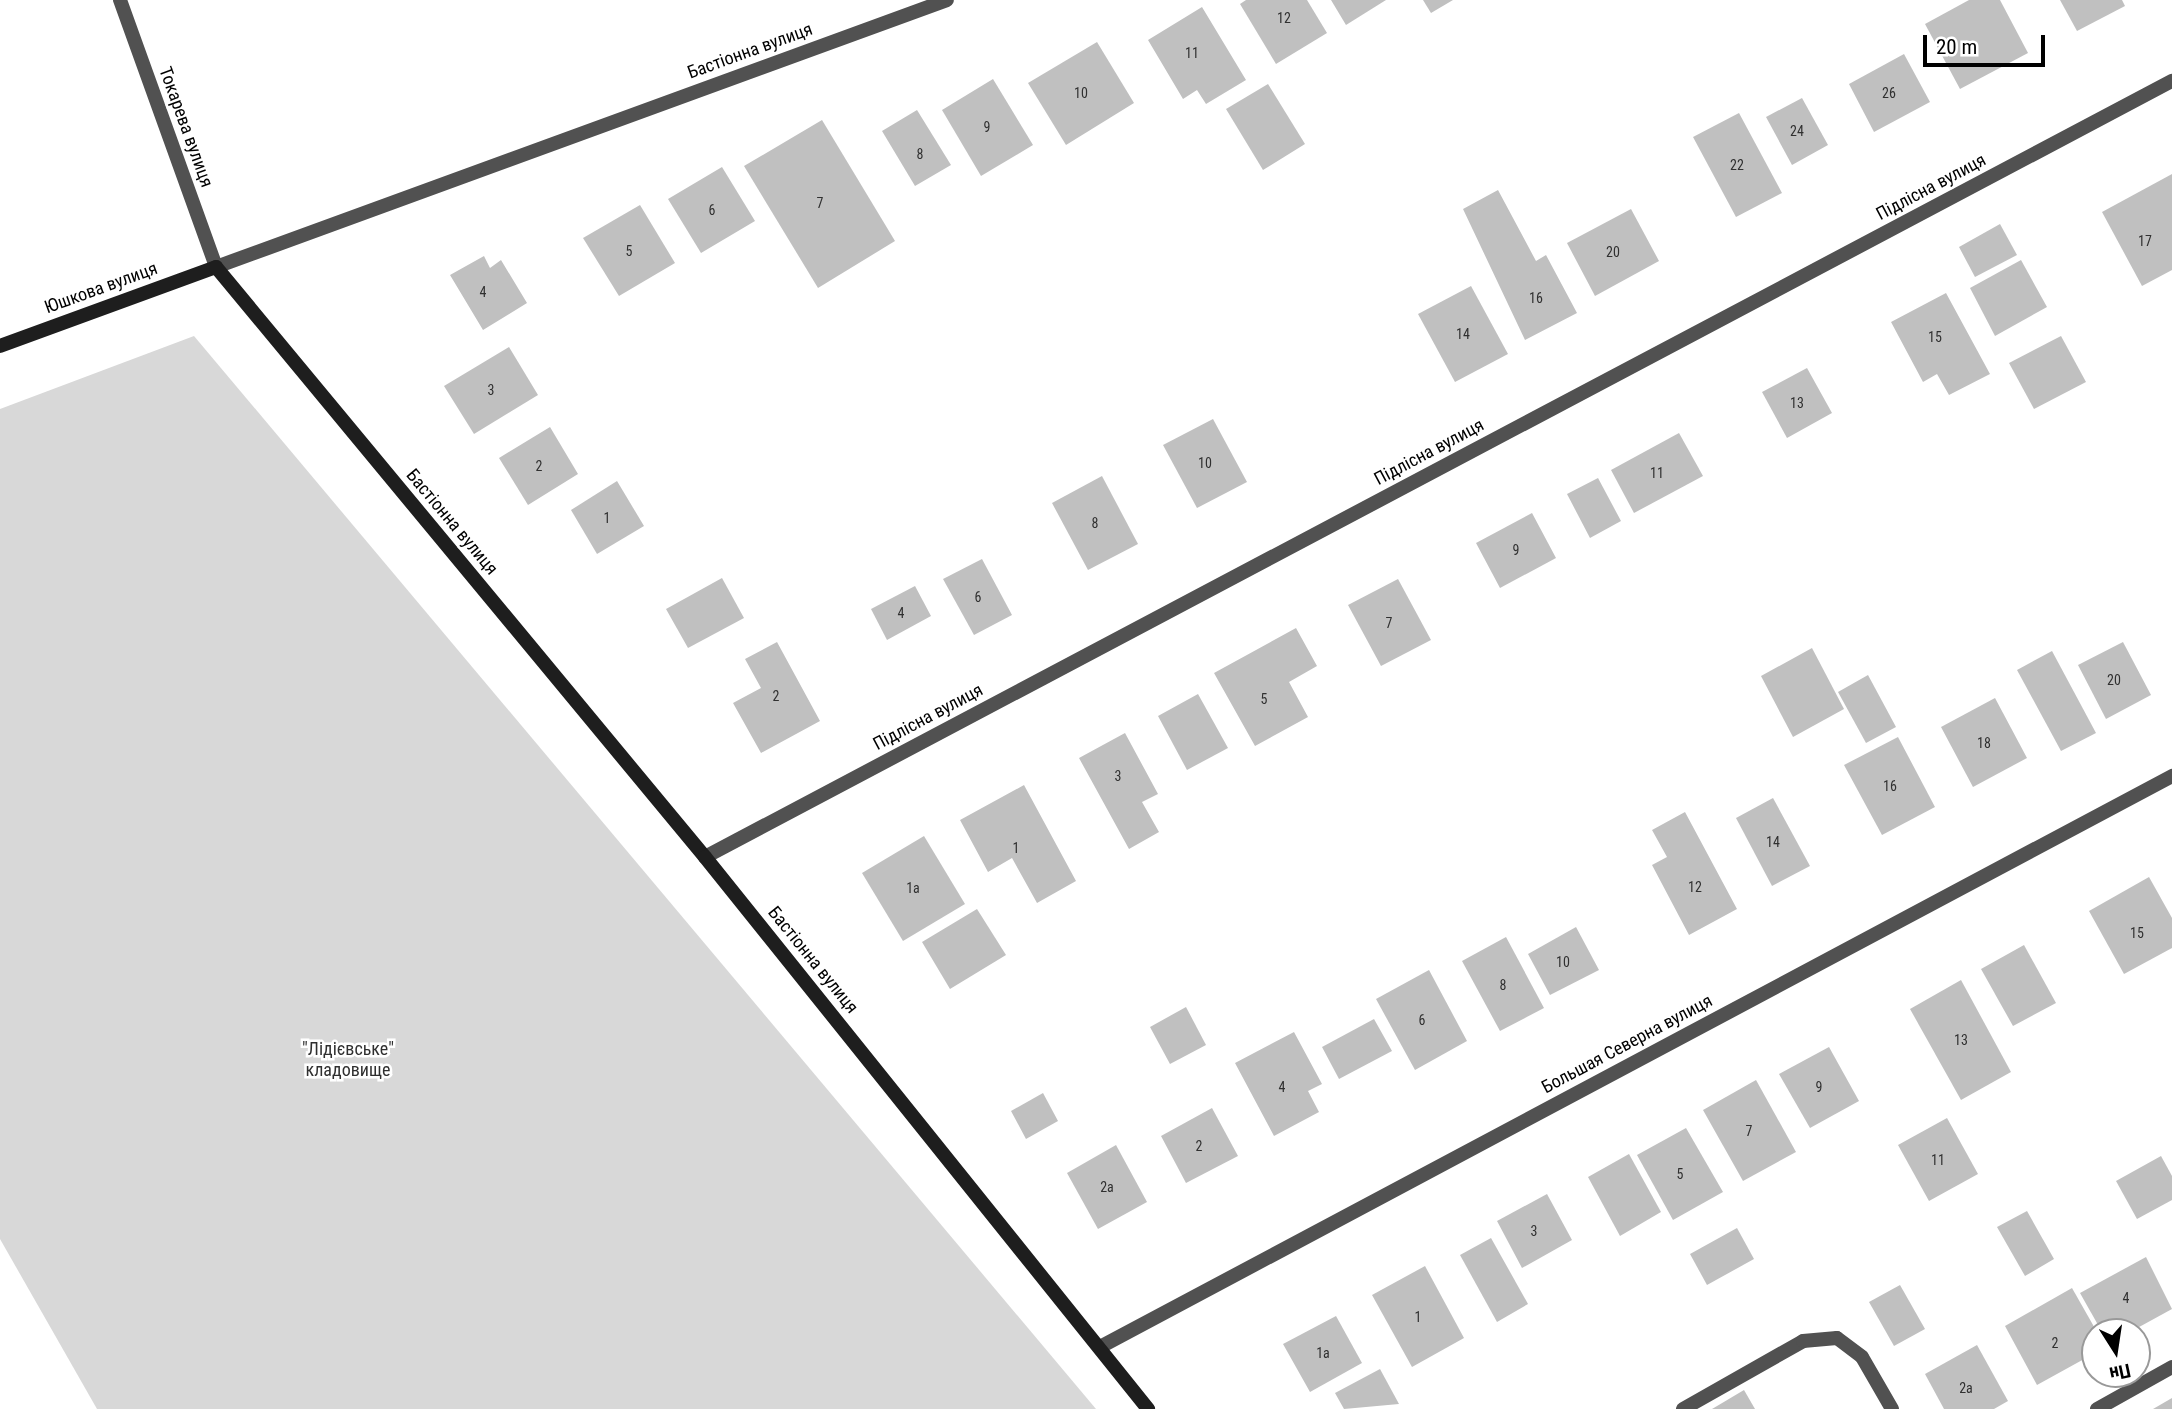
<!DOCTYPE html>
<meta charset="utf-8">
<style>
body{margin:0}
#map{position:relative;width:2172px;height:1409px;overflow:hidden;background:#fff;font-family:"Roboto Condensed",sans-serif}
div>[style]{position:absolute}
.green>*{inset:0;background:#d8d8d8}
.building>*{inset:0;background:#c0c0c0}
.street>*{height:14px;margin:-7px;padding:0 7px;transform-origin:7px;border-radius:7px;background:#515151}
.secondary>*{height:14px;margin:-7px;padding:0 7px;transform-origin:7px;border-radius:7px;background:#1e1e1e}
span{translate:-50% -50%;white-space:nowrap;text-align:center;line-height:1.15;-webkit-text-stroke:5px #fff;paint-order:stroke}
.number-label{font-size:14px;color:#303030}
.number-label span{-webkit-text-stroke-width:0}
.street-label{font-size:18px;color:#000}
.park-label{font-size:18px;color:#2f2f2f}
.north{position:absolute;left:2081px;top:1318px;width:70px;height:70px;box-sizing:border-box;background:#fff;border:2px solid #999;border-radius:50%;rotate:168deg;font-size:19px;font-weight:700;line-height:28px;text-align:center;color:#000}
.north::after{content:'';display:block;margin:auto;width:24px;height:32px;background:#000;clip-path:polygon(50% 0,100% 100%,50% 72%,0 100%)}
.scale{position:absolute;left:1923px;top:35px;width:122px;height:32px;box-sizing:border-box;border:4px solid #000;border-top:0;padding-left:9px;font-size:21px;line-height:24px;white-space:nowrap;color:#000;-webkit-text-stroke:5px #fff;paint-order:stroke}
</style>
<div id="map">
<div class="green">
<div style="clip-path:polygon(194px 336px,1096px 1409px,97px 1409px,0 1239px,0 409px)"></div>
</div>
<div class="building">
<div style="clip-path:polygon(1246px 0,1307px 0,1327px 33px,1276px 64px,1240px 4px)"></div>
<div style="clip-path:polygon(1331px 0,1386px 0,1346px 25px)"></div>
<div style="clip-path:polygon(1423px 0,1453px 0,1431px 13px)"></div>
<div style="clip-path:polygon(1969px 0,2000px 0,2028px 53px,1960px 89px,1925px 24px)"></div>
<div style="clip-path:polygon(2060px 0,2122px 0,2125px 6px,2077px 31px)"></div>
<div style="clip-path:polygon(1202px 7px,1246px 80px,1206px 104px,1197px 90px,1183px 99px,1148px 40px)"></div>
<div style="clip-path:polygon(1097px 42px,1134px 103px,1066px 145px,1028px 83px)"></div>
<div style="clip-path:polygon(1904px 54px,1930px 102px,1874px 132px,1849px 84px)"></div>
<div style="clip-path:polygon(993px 79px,1033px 145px,981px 176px,942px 110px)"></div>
<div style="clip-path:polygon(1268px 84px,1305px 144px,1263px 170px,1226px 109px)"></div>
<div style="clip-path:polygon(1802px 98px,1828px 145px,1792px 165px,1766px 117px)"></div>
<div style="clip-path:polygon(917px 110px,951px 165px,915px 186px,882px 131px)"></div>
<div style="clip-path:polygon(1739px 113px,1782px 193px,1736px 217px,1693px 137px)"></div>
<div style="clip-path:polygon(822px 120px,895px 241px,818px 288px,744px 166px)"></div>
<div style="clip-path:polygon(722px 167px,755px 221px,701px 253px,668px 199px)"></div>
<div style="clip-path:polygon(2172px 174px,2172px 270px,2142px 286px,2102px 212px)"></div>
<div style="clip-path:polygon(1498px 190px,1536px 261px,1546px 255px,1577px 313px,1525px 340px,1463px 209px)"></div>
<div style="clip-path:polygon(640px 205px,675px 263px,619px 296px,583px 238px)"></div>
<div style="clip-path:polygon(1631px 209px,1659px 261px,1595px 296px,1567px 243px)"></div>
<div style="clip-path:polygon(2000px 224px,2017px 255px,1975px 277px,1959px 247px)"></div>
<div style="clip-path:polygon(484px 256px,490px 268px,501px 260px,527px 303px,483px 330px,450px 275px)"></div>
<div style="clip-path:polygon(2021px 260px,2047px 307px,1995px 336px,1970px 288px)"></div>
<div style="clip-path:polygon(1471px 286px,1508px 354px,1455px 382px,1418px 314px)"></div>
<div style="clip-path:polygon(1946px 293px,1990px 374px,1949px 395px,1937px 374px,1923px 382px,1891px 322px)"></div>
<div style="clip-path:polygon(2061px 336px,2086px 382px,2034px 409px,2009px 363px)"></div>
<div style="clip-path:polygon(509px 347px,538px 395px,474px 434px,444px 386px)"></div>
<div style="clip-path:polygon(1807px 368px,1832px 413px,1787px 438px,1762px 392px)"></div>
<div style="clip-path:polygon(1213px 419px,1247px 482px,1197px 508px,1163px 445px)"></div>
<div style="clip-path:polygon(550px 427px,578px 474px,528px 505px,499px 458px)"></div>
<div style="clip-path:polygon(1679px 433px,1703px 476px,1634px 513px,1611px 470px)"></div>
<div style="clip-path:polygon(1102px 476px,1138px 544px,1088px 570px,1052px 503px)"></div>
<div style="clip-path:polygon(1598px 478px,1621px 521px,1590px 538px,1567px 494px)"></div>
<div style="clip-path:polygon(617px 481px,644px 526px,597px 554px,571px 510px)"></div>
<div style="clip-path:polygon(1532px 513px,1556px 558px,1500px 588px,1476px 543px)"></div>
<div style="clip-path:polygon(982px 559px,1012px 615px,974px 635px,943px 579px)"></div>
<div style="clip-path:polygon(722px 578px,744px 618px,688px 648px,666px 609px)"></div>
<div style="clip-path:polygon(1398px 579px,1431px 640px,1381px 666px,1348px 605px)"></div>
<div style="clip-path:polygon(915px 586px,931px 616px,887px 640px,871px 609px)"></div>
<div style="clip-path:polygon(1296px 628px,1317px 666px,1289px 682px,1308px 717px,1255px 746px,1214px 673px)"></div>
<div style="clip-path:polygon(777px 642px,820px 721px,761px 753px,733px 703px,761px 688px,745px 659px)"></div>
<div style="clip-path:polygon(2123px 642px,2151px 695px,2106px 719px,2078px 665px)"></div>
<div style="clip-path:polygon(1812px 648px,1844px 709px,1793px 737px,1761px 676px)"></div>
<div style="clip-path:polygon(2052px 651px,2096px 733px,2061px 751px,2017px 670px)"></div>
<div style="clip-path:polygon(1868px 675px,1896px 727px,1866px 743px,1838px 692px)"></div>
<div style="clip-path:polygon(1198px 694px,1228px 748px,1187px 770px,1158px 716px)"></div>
<div style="clip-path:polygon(1995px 698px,2027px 758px,1973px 787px,1941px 727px)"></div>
<div style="clip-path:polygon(1125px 733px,1158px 794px,1142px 802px,1159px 832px,1129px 849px,1079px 758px)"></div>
<div style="clip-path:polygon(1898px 737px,1935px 807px,1882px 835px,1844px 765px)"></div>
<div style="clip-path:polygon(1024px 785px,1076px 881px,1037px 903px,1012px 858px,988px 872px,960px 820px)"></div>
<div style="clip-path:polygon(1773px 798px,1810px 866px,1772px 886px,1736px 818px)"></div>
<div style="clip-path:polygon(1685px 812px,1737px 909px,1689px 935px,1652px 865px,1667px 857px,1652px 830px)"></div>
<div style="clip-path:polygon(924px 836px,965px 904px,903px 941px,862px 873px)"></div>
<div style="clip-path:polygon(2149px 877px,2172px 918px,2172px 948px,2124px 974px,2089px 911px)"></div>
<div style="clip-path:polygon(977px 909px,1006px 955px,950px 989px,922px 942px)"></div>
<div style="clip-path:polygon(1576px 927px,1599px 970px,1550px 995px,1528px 954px)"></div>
<div style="clip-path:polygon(1506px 937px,1544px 1008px,1500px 1031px,1462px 961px)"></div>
<div style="clip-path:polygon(2024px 945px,2056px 1003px,2013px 1026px,1981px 969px)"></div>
<div style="clip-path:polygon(1429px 970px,1467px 1041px,1415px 1070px,1376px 999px)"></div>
<div style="clip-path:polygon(1961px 980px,2011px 1072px,1961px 1100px,1910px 1009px)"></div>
<div style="clip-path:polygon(1186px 1007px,1206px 1045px,1170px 1064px,1150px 1027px)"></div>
<div style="clip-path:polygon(1374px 1019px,1392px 1051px,1339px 1079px,1322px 1047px)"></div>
<div style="clip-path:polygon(1294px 1032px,1322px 1084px,1308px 1091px,1319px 1112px,1274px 1136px,1235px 1063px)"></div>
<div style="clip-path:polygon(1829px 1047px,1859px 1101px,1810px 1128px,1779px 1074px)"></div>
<div style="clip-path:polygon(1756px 1080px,1796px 1152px,1743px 1181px,1703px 1110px)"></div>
<div style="clip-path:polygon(1043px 1093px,1058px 1121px,1026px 1139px,1011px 1111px)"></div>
<div style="clip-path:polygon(1212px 1108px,1238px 1156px,1186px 1183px,1161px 1136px)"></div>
<div style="clip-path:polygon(1947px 1118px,1978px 1174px,1929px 1201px,1898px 1145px)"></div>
<div style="clip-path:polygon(1686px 1128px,1723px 1192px,1673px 1220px,1637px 1155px)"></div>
<div style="clip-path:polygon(1116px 1145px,1147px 1202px,1098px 1229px,1067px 1173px)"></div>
<div style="clip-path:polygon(1629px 1154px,1661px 1212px,1620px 1236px,1588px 1177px)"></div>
<div style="clip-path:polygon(2161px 1156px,2172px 1176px,2172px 1200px,2137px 1219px,2116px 1181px)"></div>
<div style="clip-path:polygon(1547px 1194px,1572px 1240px,1522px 1268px,1497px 1221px)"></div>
<div style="clip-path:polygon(2027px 1211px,2054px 1259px,2025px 1276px,1997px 1227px)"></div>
<div style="clip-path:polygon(1737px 1228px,1754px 1259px,1707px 1285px,1690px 1254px)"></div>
<div style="clip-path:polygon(1491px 1238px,1528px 1304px,1497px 1322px,1460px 1255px)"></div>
<div style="clip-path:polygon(2146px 1257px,2172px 1309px,2130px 1332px,2102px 1332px,2080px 1293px)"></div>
<div style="clip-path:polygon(1425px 1266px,1464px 1338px,1412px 1367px,1372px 1295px)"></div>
<div style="clip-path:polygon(1900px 1285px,1925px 1329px,1894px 1346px,1869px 1302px)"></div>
<div style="clip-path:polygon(2072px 1288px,2097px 1332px,2095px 1353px,2037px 1385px,2005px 1326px)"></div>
<div style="clip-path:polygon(1336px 1316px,1362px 1363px,1310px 1392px,1283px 1344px)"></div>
<div style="clip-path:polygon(1977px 1345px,2008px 1401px,1994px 1409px,1944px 1409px,1925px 1374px)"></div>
<div style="clip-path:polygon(1380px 1369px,1399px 1404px,1344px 1409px,1335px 1393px)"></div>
<div style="clip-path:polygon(1744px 1390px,1755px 1409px,1712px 1409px)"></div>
<div style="clip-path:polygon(2172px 1398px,2172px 1409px,2153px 1409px)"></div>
</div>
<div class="street">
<div style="left:120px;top:0;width:284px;rotate:70.2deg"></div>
<div style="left:216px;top:267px;width:778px;rotate:-20.06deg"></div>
<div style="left:705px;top:857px;width:1660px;rotate:-27.88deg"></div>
<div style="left:1100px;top:1347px;width:1215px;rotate:-28.04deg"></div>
<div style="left:1683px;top:1409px;width:138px;rotate:-29.5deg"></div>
<div style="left:1803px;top:1341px;width:34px;rotate:-5deg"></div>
<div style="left:1837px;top:1338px;width:31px;rotate:37deg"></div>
<div style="left:1862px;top:1357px;width:60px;rotate:60deg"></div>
<div style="left:2097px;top:1409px;width:86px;rotate:-29.2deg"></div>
</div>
<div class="secondary">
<div style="left:0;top:346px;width:230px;rotate:-20.1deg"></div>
<div style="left:216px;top:267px;width:766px;rotate:50.35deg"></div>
<div style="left:705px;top:857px;width:708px;rotate:51.25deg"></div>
</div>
<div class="number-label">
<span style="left:1284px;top:18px">12</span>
<span style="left:1192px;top:53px">11</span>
<span style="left:1081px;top:93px">10</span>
<span style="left:1889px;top:93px">26</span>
<span style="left:987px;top:127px">9</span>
<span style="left:1797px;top:131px">24</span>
<span style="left:920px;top:154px">8</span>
<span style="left:1737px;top:165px">22</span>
<span style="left:820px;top:203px">7</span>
<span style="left:712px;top:210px">6</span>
<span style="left:2145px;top:241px">17</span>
<span style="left:629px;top:251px">5</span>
<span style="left:1613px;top:252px">20</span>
<span style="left:483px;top:292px">4</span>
<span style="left:1536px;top:298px">16</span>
<span style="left:1463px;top:334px">14</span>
<span style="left:1935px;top:337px">15</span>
<span style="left:491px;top:390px">3</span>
<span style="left:1797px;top:403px">13</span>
<span style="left:1205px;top:463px">10</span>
<span style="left:539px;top:466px">2</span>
<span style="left:1657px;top:473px">11</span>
<span style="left:607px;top:518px">1</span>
<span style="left:1095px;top:523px">8</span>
<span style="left:1516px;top:550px">9</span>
<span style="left:978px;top:597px">6</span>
<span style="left:901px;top:613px">4</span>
<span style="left:1389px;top:623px">7</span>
<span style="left:2114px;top:680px">20</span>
<span style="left:776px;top:696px">2</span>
<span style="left:1264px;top:699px">5</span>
<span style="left:1984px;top:743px">18</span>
<span style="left:1118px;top:776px">3</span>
<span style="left:1890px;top:786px">16</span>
<span style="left:1773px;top:842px">14</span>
<span style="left:1016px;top:848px">1</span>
<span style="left:1695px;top:887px">12</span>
<span style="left:913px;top:888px">1а</span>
<span style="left:2137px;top:933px">15</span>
<span style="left:1563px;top:962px">10</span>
<span style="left:1503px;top:985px">8</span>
<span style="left:1422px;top:1020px">6</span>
<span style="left:1961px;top:1040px">13</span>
<span style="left:1282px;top:1087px">4</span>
<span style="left:1819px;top:1087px">9</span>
<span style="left:1749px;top:1131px">7</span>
<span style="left:1199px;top:1146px">2</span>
<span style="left:1938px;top:1160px">11</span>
<span style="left:1680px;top:1174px">5</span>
<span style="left:1107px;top:1187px">2а</span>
<span style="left:1534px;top:1231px">3</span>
<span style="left:2126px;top:1298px">4</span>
<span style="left:1418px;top:1317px">1</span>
<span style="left:2055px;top:1343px">2</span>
<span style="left:1323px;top:1353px">1а</span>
<span style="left:1966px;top:1388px">2а</span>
</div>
<div class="street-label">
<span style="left:750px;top:51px;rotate:-20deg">Бастіонна вулиця</span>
<span style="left:186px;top:127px;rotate:70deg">Токарева вулиця</span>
<span style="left:1931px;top:187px;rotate:-28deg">Підлісна вулиця</span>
<span style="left:101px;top:288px;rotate:-20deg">Юшкова вулиця</span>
<span style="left:1429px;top:452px;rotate:-28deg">Підлісна вулиця</span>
<span style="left:452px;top:522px;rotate:50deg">Бастіонна вулиця</span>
<span style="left:928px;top:717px;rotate:-28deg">Підлісна вулиця</span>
<span style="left:813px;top:960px;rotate:51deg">Бастіонна вулиця</span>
<span style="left:1627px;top:1044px;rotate:-28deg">Большая Северна вулиця</span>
</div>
<div class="park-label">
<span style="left:348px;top:1060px">"Лідієвське"<br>кладовище</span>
</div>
<div class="north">Пн</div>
<div class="scale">20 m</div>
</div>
